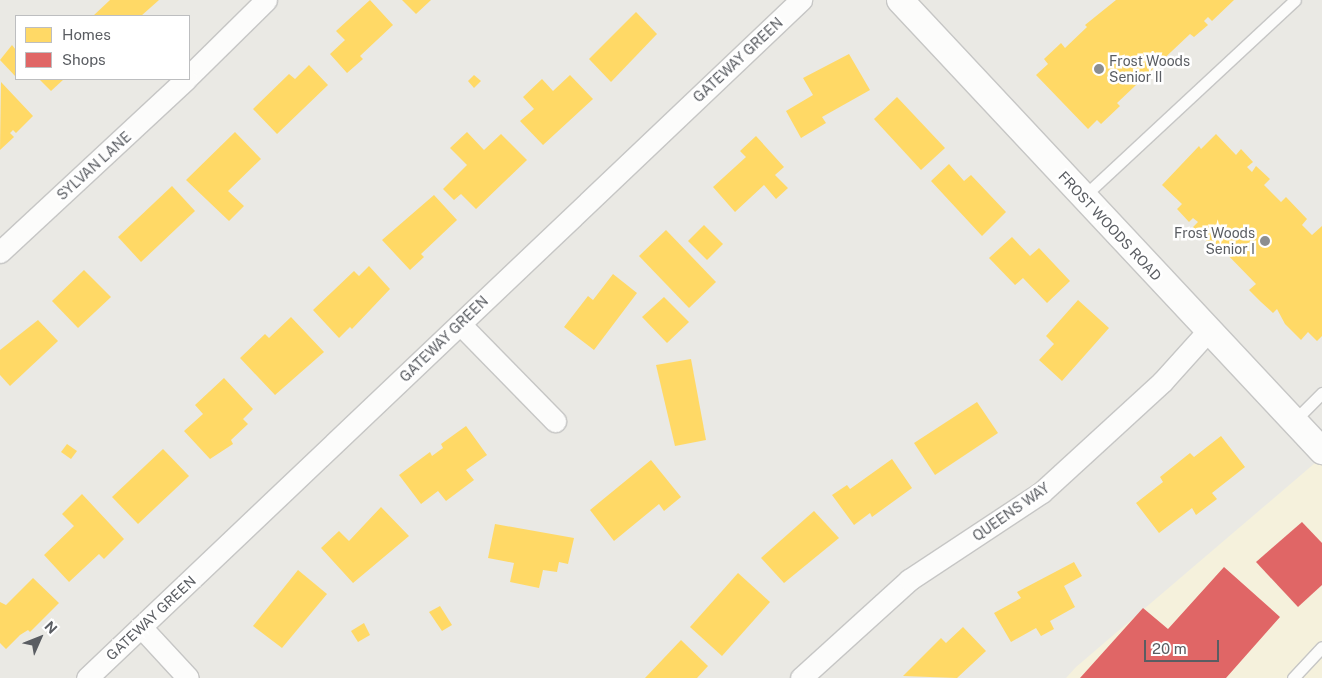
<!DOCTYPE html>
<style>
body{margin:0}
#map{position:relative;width:1322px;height:678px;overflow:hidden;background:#eae9e4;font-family:"Public Sans",sans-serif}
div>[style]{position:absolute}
.commercial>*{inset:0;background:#f5f1dc}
.homes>*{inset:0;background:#ffd966}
.shops>*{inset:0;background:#e06666}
.roads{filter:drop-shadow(1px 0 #c6c6c5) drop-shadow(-1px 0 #c6c6c5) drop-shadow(0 1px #c6c6c5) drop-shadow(0 -1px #c6c6c5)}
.service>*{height:11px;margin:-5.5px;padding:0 5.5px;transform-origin:5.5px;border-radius:5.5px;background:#fcfcfb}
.minor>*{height:21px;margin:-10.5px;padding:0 10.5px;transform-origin:10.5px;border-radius:10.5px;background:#fcfcfb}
.tertiary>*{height:26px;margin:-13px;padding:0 13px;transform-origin:13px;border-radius:13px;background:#fcfcfb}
.dots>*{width:14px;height:14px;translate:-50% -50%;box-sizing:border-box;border:2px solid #fff;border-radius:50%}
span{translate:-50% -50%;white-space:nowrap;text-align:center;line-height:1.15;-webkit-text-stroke:5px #fff;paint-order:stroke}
.street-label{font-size:14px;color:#5a5d62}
.poi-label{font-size:14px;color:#5a5d62}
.left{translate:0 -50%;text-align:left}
.right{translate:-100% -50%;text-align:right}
.legend{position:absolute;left:15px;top:15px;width:175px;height:65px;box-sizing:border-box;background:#fff;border:1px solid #bdbec0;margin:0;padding:6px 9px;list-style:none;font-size:15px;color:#5a5d62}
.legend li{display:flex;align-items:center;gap:10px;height:25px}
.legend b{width:25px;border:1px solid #bdbec0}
.north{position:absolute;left:15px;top:613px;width:50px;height:50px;-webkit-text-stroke:4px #fff;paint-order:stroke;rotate:46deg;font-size:14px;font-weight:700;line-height:20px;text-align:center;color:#5a5d62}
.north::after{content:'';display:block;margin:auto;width:18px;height:22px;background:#5a5d62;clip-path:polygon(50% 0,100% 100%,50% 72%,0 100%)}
.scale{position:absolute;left:1144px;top:640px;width:75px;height:22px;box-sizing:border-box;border:2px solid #5a5d62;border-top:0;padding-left:6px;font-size:15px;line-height:18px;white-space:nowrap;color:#5a5d62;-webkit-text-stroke:4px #fff;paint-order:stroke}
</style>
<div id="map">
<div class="commercial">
<div style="clip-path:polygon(1322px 457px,1322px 678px,1066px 678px,1076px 667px)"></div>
</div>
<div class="homes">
<div style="clip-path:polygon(110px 0,159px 0,141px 16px,93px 16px)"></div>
<div style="clip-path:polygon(370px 0,393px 25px,360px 56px,363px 59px,347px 73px,330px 54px,345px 40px,336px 31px)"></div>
<div style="clip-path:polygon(402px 0,431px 0,416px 14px)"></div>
<div style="clip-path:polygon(1116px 0,1234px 0,1212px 21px,1208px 17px,1204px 21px,1208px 25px,1194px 37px,1190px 34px,1117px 103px,1120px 106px,1101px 124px,1097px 120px,1088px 129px,1036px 75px,1048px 64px,1044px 59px,1061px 43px,1065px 48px,1087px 27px,1085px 25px)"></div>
<div style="clip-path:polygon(636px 12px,657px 34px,611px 82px,589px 59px)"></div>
<div style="clip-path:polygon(12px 45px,16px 50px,16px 77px,0 60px)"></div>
<div style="clip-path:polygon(849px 54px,870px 90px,822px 117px,826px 123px,801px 138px,786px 111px,813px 95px,803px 78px)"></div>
<div style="clip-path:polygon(309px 65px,328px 85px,277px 134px,253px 109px,289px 74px,295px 79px)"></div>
<div style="clip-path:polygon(474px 75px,481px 81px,474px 88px,468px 81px)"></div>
<div style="clip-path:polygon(570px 75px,593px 99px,543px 145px,520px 121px,534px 109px,523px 97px,542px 79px,553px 91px)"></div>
<div style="clip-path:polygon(39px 79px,64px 79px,51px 91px)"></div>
<div style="clip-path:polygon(1px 82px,33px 116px,16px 133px,13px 130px,10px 133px,14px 137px,0 150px)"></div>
<div style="clip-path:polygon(897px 97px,945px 148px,921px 170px,874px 119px)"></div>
<div style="clip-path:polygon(235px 132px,261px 159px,228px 191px,244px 206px,229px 221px,186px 180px)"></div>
<div style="clip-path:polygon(467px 132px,484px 150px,501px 134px,527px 160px,476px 209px,461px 194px,454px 200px,443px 189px,467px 165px,450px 148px)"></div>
<div style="clip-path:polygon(1216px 134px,1236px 155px,1241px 149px,1253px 162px,1247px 167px,1252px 172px,1256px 166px,1270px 179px,1264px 185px,1281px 202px,1286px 197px,1307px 219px,1302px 225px,1312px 235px,1322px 226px,1322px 336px,1317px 341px,1308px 332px,1301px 340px,1285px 324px,1277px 309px,1273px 313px,1261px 302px,1249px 290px,1256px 284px,1220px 247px,1216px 251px,1193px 227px,1198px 222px,1193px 218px,1189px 222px,1177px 209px,1182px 204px,1162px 185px,1199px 146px,1201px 149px)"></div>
<div style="clip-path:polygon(756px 136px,784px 167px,775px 175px,788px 188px,776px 199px,764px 185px,735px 212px,713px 187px,746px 157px,740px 151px)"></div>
<div style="clip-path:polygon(949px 164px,964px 181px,971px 175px,1006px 212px,982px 236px,931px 181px)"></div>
<div style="clip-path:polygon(172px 186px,195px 211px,141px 262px,118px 237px)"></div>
<div style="clip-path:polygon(434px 195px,457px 220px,421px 254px,424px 257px,410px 270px,382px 240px)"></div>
<div style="clip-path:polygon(704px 225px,723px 244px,707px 260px,688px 241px)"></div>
<div style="clip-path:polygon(666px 230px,716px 282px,689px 308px,639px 256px)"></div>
<div style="clip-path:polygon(1012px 237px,1030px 256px,1039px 248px,1070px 281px,1047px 303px,1023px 278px,1015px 285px,989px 258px)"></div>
<div style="clip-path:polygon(369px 266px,390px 289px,352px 329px,350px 327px,339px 338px,313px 310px,354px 271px,359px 276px)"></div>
<div style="clip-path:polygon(84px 270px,111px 297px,78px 328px,52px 301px)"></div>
<div style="clip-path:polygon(613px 274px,637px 293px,594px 350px,564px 327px,588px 296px,593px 300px)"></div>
<div style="clip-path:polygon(664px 297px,689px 322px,667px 343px,642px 317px)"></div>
<div style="clip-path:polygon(1078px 300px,1109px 328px,1062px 381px,1039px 360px,1054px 344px,1046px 336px)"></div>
<div style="clip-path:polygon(291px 317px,324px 352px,275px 395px,240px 358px,265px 334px,269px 338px)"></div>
<div style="clip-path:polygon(38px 320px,58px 341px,10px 386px,0 375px,0 350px)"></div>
<div style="clip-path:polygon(691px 359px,706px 440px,675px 446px,656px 365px)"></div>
<div style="clip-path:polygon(224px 378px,253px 409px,243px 419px,248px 424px,231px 440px,233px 444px,210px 459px,184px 431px,203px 414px,195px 405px)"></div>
<div style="clip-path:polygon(977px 402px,998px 433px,935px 475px,914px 443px)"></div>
<div style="clip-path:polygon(466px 426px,487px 455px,466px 470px,474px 480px,446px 501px,438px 491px,421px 504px,399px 475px,430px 452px,432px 456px,443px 448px,441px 444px)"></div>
<div style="clip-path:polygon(1221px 436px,1245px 467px,1212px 493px,1217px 499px,1196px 515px,1192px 508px,1159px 533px,1136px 503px,1163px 482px,1160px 477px,1190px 453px,1194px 457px)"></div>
<div style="clip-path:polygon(67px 444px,77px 451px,71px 459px,61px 452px)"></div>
<div style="clip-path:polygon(163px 449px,189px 476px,138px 524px,112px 497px)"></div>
<div style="clip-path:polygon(892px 459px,912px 488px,872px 517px,870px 513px,854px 525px,832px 495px,847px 485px,850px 489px)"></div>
<div style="clip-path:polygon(651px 460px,681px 497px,664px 511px,659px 504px,614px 541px,590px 510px)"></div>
<div style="clip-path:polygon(82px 494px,124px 539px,104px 559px,99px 554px,69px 582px,44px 555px,74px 526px,62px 514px)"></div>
<div style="clip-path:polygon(381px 507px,409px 536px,353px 583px,321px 548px,339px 531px,349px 541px)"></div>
<div style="clip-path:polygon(814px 511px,839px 538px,784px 583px,761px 558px)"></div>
<div style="clip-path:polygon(495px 524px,574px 538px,568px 564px,559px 562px,557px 572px,543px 570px,539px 588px,510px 582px,514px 563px,488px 558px)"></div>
<div style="clip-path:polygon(1074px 562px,1082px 576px,1064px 586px,1075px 607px,1050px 621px,1054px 629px,1041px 636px,1036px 628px,1011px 642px,994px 613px,1021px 598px,1017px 592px)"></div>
<div style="clip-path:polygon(298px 570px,327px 594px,282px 648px,253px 626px)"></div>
<div style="clip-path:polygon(738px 573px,770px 602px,722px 656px,690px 627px)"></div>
<div style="clip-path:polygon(33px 578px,59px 603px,30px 632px,28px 630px,20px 635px,6px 649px,0 643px,0 602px,6px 605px)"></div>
<div style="clip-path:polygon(440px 606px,452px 625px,442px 631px,429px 612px)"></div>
<div style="clip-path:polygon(364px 623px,370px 635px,358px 642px,351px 631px)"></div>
<div style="clip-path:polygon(963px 627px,986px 651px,957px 678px,903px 676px,941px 638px,946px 643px)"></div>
<div style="clip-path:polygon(681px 640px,708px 666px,697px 678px,645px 678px)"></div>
</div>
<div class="shops">
<div style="clip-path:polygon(1302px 522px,1322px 543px,1322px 585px,1298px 607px,1256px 562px)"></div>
<div style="clip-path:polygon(1224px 567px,1280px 617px,1226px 678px,1080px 678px,1143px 608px,1168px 629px)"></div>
</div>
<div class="roads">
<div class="service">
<div style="left:1083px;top:197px;width:289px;rotate:-42.9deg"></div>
<div style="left:1294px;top:421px;width:40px;rotate:-45deg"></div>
<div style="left:1293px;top:678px;width:42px;rotate:-46.9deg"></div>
</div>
<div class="minor">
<div style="left:189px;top:76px;width:108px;rotate:-44.6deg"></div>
<div style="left:0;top:252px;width:254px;rotate:-42.9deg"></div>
<div style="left:460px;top:324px;width:136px;rotate:45.6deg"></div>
<div style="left:141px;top:627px;width:69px;rotate:47.3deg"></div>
<div style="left:87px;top:678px;width:985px;rotate:-43.52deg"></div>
<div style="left:801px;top:678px;width:146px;rotate:-42.2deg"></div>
<div style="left:909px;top:580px;width:159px;rotate:-33.5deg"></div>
<div style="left:1042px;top:492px;width:163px;rotate:-42.5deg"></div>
<div style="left:1162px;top:382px;width:69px;rotate:-48deg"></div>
</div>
<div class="tertiary">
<div style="left:900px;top:0;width:618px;rotate:46.9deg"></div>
</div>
</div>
<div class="dots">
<div style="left:1099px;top:69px;background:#8c8e90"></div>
<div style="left:1265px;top:241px;background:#8c8e90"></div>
</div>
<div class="street-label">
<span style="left:738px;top:60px;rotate:-43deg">GATEWAY GREEN</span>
<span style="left:94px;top:166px;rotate:-42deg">SYLVAN LANE</span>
<span style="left:1110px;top:226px;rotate:47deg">FROST WOODS ROAD</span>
<span style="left:444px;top:339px;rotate:-44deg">GATEWAY GREEN</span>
<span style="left:1011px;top:512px;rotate:-35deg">QUEENS WAY</span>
<span style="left:151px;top:618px;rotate:-43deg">GATEWAY GREEN</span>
</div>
<div class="poi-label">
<span class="left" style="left:1109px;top:69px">Frost Woods<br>Senior II</span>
<span class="right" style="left:1255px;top:241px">Frost Woods<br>Senior I</span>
</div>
<ul class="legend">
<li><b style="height:14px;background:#ffd966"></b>Homes</li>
<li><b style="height:14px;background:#e06666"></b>Shops</li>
</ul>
<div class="north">N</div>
<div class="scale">20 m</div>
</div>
